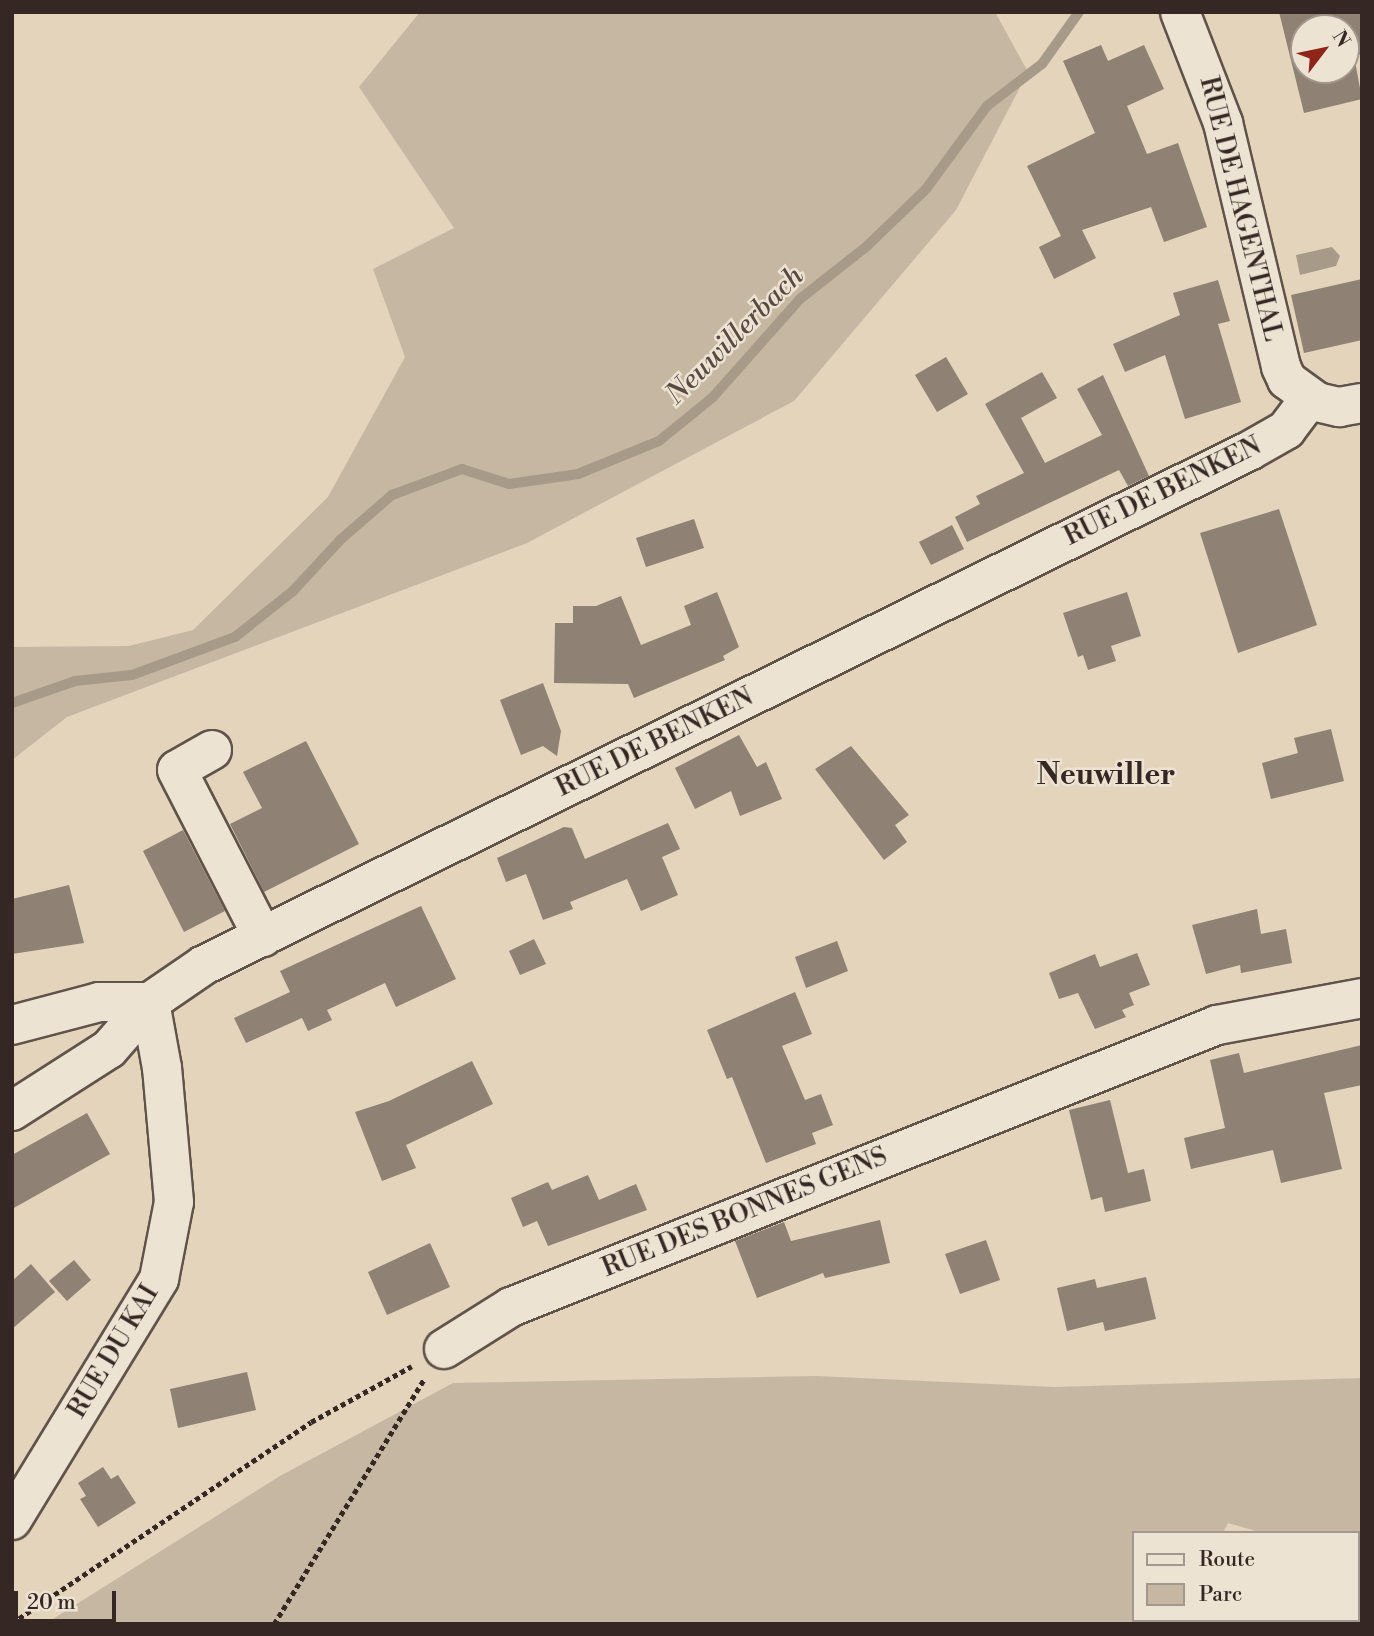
<!DOCTYPE html>
<style>
body{margin:0}
#map{position:relative;width:1374px;height:1636px;overflow:hidden;background:#e3d4bb;font-family:"Libre Bodoni",serif}
div>[style]{position:absolute}
.green>*{inset:0;background:#c5b7a1}
.water>*{inset:0;background:#a89a88}
.stream>*{height:10px;margin:-5px;padding:0 5px;transform-origin:5px;border-radius:5px;background:#a89a88}
.building>*{inset:0;background:#8f8173}
.path>*{height:4.5px;margin-top:-2.25px;transform-origin:0;background:repeating-linear-gradient(90deg,#352824 0 5px,transparent 0 8.5px)}
.roads{filter:drop-shadow(2px 0 #60534a) drop-shadow(-2px 0 #60534a) drop-shadow(0 2px #60534a) drop-shadow(0 -2px #60534a)}
.minor>*{height:38px;margin:-19px;padding:0 19px;transform-origin:19px;border-radius:19px;background:#ede3d3}
span{translate:-50% -50%;white-space:nowrap;text-align:center;line-height:1.15;-webkit-text-stroke:5px #ede3d3;paint-order:stroke}
.street-label{font-size:26px;color:#352824}
.water-label{font-size:28px;color:#584a42;font-style:italic}
.quarter-label{font-size:30px;color:#352824;font-weight:700}
.frame{position:absolute;inset:0;border:14px solid #352824;pointer-events:none}
.legend{position:absolute;left:1132px;top:1531px;width:228px;height:91px;box-sizing:border-box;background:#ede3d3;border:2px solid #a3988d;margin:0;padding:9px 12px;list-style:none;font-size:21px;color:#352824}
.legend li{display:flex;align-items:center;gap:14px;height:35px}
.legend b{width:35px;border:2px solid #a3988d}
.north{position:absolute;left:1290px;top:14px;width:70px;height:70px;box-sizing:border-box;background:#ede3d3;border:2px solid #a3988d;border-radius:50%;rotate:58deg;font-size:19px;font-weight:700;line-height:28px;text-align:center;color:#352824}
.north::after{content:'';display:block;margin:auto;width:24px;height:32px;background:#8f2418;clip-path:polygon(50% 0,100% 100%,50% 72%,0 100%)}
.scale{position:absolute;left:14px;top:1591px;width:102px;height:32px;box-sizing:border-box;border:4px solid #352824;border-top:0;padding-left:9px;font-size:21px;line-height:24px;white-space:nowrap;color:#352824;-webkit-text-stroke:5px #ede3d3;paint-order:stroke}
</style>
<div id="map">
<div class="green">
<div style="clip-path:polygon(420px 12px,995px 12px,1028px 72px,956px 210px,794px 401px,527px 543px,67px 717px,12px 760px,12px 647px,129px 646px,193px 630px,328px 497px,405px 357px,373px 269px,454px 228px,359px 87px)"></div>
<div style="clip-path:polygon(816px 1376px,1054px 1387px,1362px 1378px,1362px 1560px,1358px 1533px,1263px 1533px,1228px 1523px,1223px 1533px,1134px 1533px,1134px 1620px,1174px 1620px,1172px 1624px,45px 1624px,280px 1476px,453px 1383px)"></div>
</div>
<div class="water">
<div style="clip-path:polygon(1332px 247px,1340px 256px,1336px 266px,1300px 275px,1296px 255px)"></div>
</div>
<div class="stream">
<div style="left:12px;top:703px;width:67px;rotate:-19.2deg"></div>
<div style="left:75px;top:681px;width:57px;rotate:-6deg"></div>
<div style="left:132px;top:675px;width:110px;rotate:-20.3deg"></div>
<div style="left:235px;top:637px;width:74px;rotate:-38.4deg"></div>
<div style="left:293px;top:591px;width:69px;rotate:-47.3deg"></div>
<div style="left:340px;top:540px;width:69px;rotate:-40.9deg"></div>
<div style="left:392px;top:495px;width:75px;rotate:-20.4deg"></div>
<div style="left:462px;top:469px;width:49px;rotate:17.7deg"></div>
<div style="left:509px;top:484px;width:70px;rotate:-8.2deg"></div>
<div style="left:578px;top:474px;width:87px;rotate:-22.2deg"></div>
<div style="left:659px;top:441px;width:70px;rotate:-39.2deg"></div>
<div style="left:713px;top:397px;width:131px;rotate:-48.4deg"></div>
<div style="left:800px;top:299px;width:85px;rotate:-38.3deg"></div>
<div style="left:867px;top:246px;width:82px;rotate:-44deg"></div>
<div style="left:926px;top:189px;width:103px;rotate:-53.7deg"></div>
<div style="left:987px;top:106px;width:69px;rotate:-37.4deg"></div>
<div style="left:1042px;top:64px;width:64px;rotate:-54.6deg"></div>
</div>
<div class="building">
<div style="clip-path:polygon(evenodd,1279px 12px,1362px 12px,1362px 54px,1354px 56px,1362px 99px,1304px 113px,1279px 12px,1304px 28px,1346px 28px,1346px 70px,1304px 70px,1304px 28px)"></div>
<div style="clip-path:polygon(1101px 45px,1108px 61px,1144px 45px,1164px 89px,1127px 106px,1147px 154px,1178px 143px,1207px 227px,1164px 242px,1151px 207px,1082px 230px,1096px 258px,1054px 279px,1039px 247px,1061px 236px,1027px 166px,1095px 133px,1063px 61px)"></div>
<div style="clip-path:polygon(1362px 279px,1362px 340px,1304px 353px,1291px 295px)"></div>
<div style="clip-path:polygon(1218px 280px,1230px 321px,1218px 324px,1241px 402px,1185px 419px,1165px 355px,1125px 372px,1113px 344px,1180px 315px,1173px 293px)"></div>
<div style="clip-path:polygon(946px 357px,968px 394px,937px 412px,915px 375px)"></div>
<div style="clip-path:polygon(1042px 372px,1057px 398px,1021px 418px,1045px 463px,1102px 435px,1077px 389px,1103px 375px,1149px 476px,1128px 486px,1119px 470px,967px 542px,955px 517px,980px 504px,976px 496px,1024px 473px,985px 404px)"></div>
<div style="clip-path:polygon(1279px 509px,1317px 625px,1238px 653px,1200px 533px)"></div>
<div style="clip-path:polygon(694px 519px,704px 548px,646px 567px,636px 538px)"></div>
<div style="clip-path:polygon(952px 525px,964px 549px,931px 565px,919px 542px)"></div>
<div style="clip-path:polygon(717px 592px,739px 647px,723px 656px,725px 660px,634px 698px,628px 684px,554px 683px,555px 623px,573px 623px,573px 606px,596px 606px,621px 596px,641px 645px,691px 625px,684px 606px)"></div>
<div style="clip-path:polygon(1127px 592px,1141px 636px,1111px 646px,1116px 661px,1088px 670px,1083px 655px,1078px 657px,1063px 613px)"></div>
<div style="clip-path:polygon(543px 683px,561px 731px,557px 756px,543px 746px,521px 755px,500px 700px)"></div>
<div style="clip-path:polygon(1331px 729px,1344px 781px,1271px 799px,1262px 763px,1298px 753px,1294px 738px)"></div>
<div style="clip-path:polygon(739px 735px,757px 767px,766px 762px,782px 799px,740px 816px,731px 791px,695px 809px,675px 768px)"></div>
<div style="clip-path:polygon(306px 741px,359px 844px,264px 892px,230px 824px,262px 808px,243px 772px)"></div>
<div style="clip-path:polygon(851px 746px,909px 815px,895px 825px,907px 842px,884px 860px,815px 769px)"></div>
<div style="clip-path:polygon(668px 823px,680px 849px,662px 857px,678px 895px,641px 911px,627px 879px,570px 902px,573px 909px,543px 920px,526px 874px,506px 882px,497px 858px,564px 827px,572px 828px,585px 859px)"></div>
<div style="clip-path:polygon(183px 830px,225px 911px,184px 932px,143px 851px)"></div>
<div style="clip-path:polygon(69px 885px,84px 943px,12px 954px,12px 899px)"></div>
<div style="clip-path:polygon(421px 906px,456px 979px,396px 1007px,385px 983px,327px 1010px,332px 1020px,308px 1031px,302px 1018px,246px 1043px,234px 1018px,290px 992px,280px 971px)"></div>
<div style="clip-path:polygon(1257px 909px,1261px 934px,1286px 929px,1292px 963px,1241px 973px,1240px 965px,1206px 974px,1192px 925px)"></div>
<div style="clip-path:polygon(534px 939px,546px 964px,520px 975px,509px 951px)"></div>
<div style="clip-path:polygon(837px 941px,848px 971px,806px 988px,795px 957px)"></div>
<div style="clip-path:polygon(1137px 953px,1150px 985px,1129px 993px,1134px 1005px,1122px 1010px,1126px 1017px,1095px 1029px,1078px 993px,1059px 999px,1049px 973px,1095px 954px,1100px 967px)"></div>
<div style="clip-path:polygon(795px 992px,812px 1034px,782px 1046px,805px 1100px,821px 1094px,833px 1125px,812px 1133px,816px 1144px,766px 1163px,732px 1077px,727px 1079px,707px 1030px)"></div>
<div style="clip-path:polygon(1362px 1045px,1362px 1085px,1324px 1093px,1342px 1169px,1281px 1183px,1273px 1150px,1191px 1169px,1184px 1138px,1225px 1128px,1210px 1060px,1239px 1053px,1244px 1073px)"></div>
<div style="clip-path:polygon(472px 1061px,493px 1104px,406px 1145px,416px 1168px,382px 1181px,355px 1112px,389px 1101px)"></div>
<div style="clip-path:polygon(1110px 1100px,1128px 1173px,1144px 1169px,1151px 1201px,1105px 1212px,1102px 1197px,1091px 1200px,1069px 1110px)"></div>
<div style="clip-path:polygon(87px 1113px,110px 1154px,12px 1209px,12px 1155px)"></div>
<div style="clip-path:polygon(588px 1175px,599px 1200px,636px 1184px,647px 1210px,548px 1246px,537px 1221px,523px 1227px,511px 1198px,548px 1182px,552px 1190px)"></div>
<div style="clip-path:polygon(880px 1220px,890px 1263px,825px 1278px,823px 1273px,757px 1298px,735px 1241px,784px 1222px,791px 1241px)"></div>
<div style="clip-path:polygon(986px 1240px,1000px 1280px,960px 1294px,945px 1254px)"></div>
<div style="clip-path:polygon(430px 1243px,450px 1287px,387px 1315px,368px 1272px)"></div>
<div style="clip-path:polygon(74px 1260px,91px 1280px,67px 1301px,49px 1281px)"></div>
<div style="clip-path:polygon(31px 1264px,55px 1292px,12px 1329px,12px 1281px)"></div>
<div style="clip-path:polygon(1146px 1277px,1156px 1319px,1105px 1331px,1103px 1322px,1067px 1331px,1057px 1288px,1095px 1279px,1097px 1288px)"></div>
<div style="clip-path:polygon(247px 1372px,256px 1410px,178px 1428px,170px 1389px)"></div>
<div style="clip-path:polygon(103px 1467px,111px 1479px,118px 1475px,136px 1503px,98px 1527px,80px 1499px,86px 1496px,78px 1483px)"></div>
</div>
<div class="path">
<div style="left:12px;top:1623px;width:360px;rotate:-33.9deg"></div>
<div style="left:311px;top:1422px;width:115px;rotate:-29deg"></div>
<div style="left:274px;top:1624px;width:287px;rotate:-58.5deg"></div>
</div>
<div class="roads">
<div class="minor">
<div style="left:1180px;top:12px;width:119px;rotate:68.8deg"></div>
<div style="left:1223px;top:123px;width:251px;rotate:76.6deg"></div>
<div style="left:1281px;top:367px;width:14px;rotate:65deg"></div>
<div style="left:1287px;top:380px;width:37px;rotate:36deg"></div>
<div style="left:1317px;top:402px;width:23px;rotate:13deg"></div>
<div style="left:1339px;top:407px;width:23px;rotate:-10deg"></div>
<div style="left:212px;top:750px;width:40px;rotate:150.3deg"></div>
<div style="left:177px;top:770px;width:188px;rotate:62.8deg"></div>
<div style="left:12px;top:1025px;width:90px;rotate:-14.8deg"></div>
<div style="left:99px;top:1002px;width:51px"></div>
<div style="left:12px;top:1111px;width:115px;rotate:-32.6deg"></div>
<div style="left:109px;top:1049px;width:62px;rotate:-48.9deg"></div>
<div style="left:150px;top:1002px;width:65px;rotate:-34.4deg"></div>
<div style="left:204px;top:965px;width:1165px;rotate:-26.19deg"></div>
<div style="left:1249px;top:451px;width:43px;rotate:-29.6deg"></div>
<div style="left:1286px;top:430px;width:40px;rotate:-53deg"></div>
<div style="left:444px;top:1349px;width:79px;rotate:-32.1deg"></div>
<div style="left:511px;top:1307px;width:760px;rotate:-21.77deg"></div>
<div style="left:1217px;top:1025px;width:147px;rotate:-10.5deg"></div>
<div style="left:12px;top:1520px;width:282px;rotate:-58.6deg"></div>
<div style="left:159px;top:1279px;width:78px;rotate:-79deg"></div>
<div style="left:174px;top:1202px;width:135px;rotate:-95.1deg"></div>
<div style="left:162px;top:1068px;width:67px;rotate:-100.3deg"></div>
</div>
</div>
<div class="street-label">
<span style="left:1240px;top:209px;rotate:76deg">RUE DE HAGENTHAL</span>
<span style="left:1163px;top:492px;rotate:-26deg">RUE DE BENKEN</span>
<span style="left:655px;top:743px;rotate:-26deg">RUE DE BENKEN</span>
<span style="left:745px;top:1213px;rotate:-22deg">RUE DES BONNES GENS</span>
<span style="left:114px;top:1352px;rotate:-59deg">RUE DU KAI</span>
</div>
<div class="water-label">
<span style="left:735px;top:336px;rotate:-45deg">Neuwillerbach</span>
</div>
<div class="quarter-label">
<span style="left:1106px;top:775px">Neuwiller</span>
</div>
<div class="frame"></div>
<ul class="legend">
<li><b style="height:9px;background:#ede3d3"></b>Route</li>
<li><b style="height:19px;background:#c5b7a1"></b>Parc</li>
</ul>
<div class="north">N</div>
<div class="scale">20 m</div>
</div>
